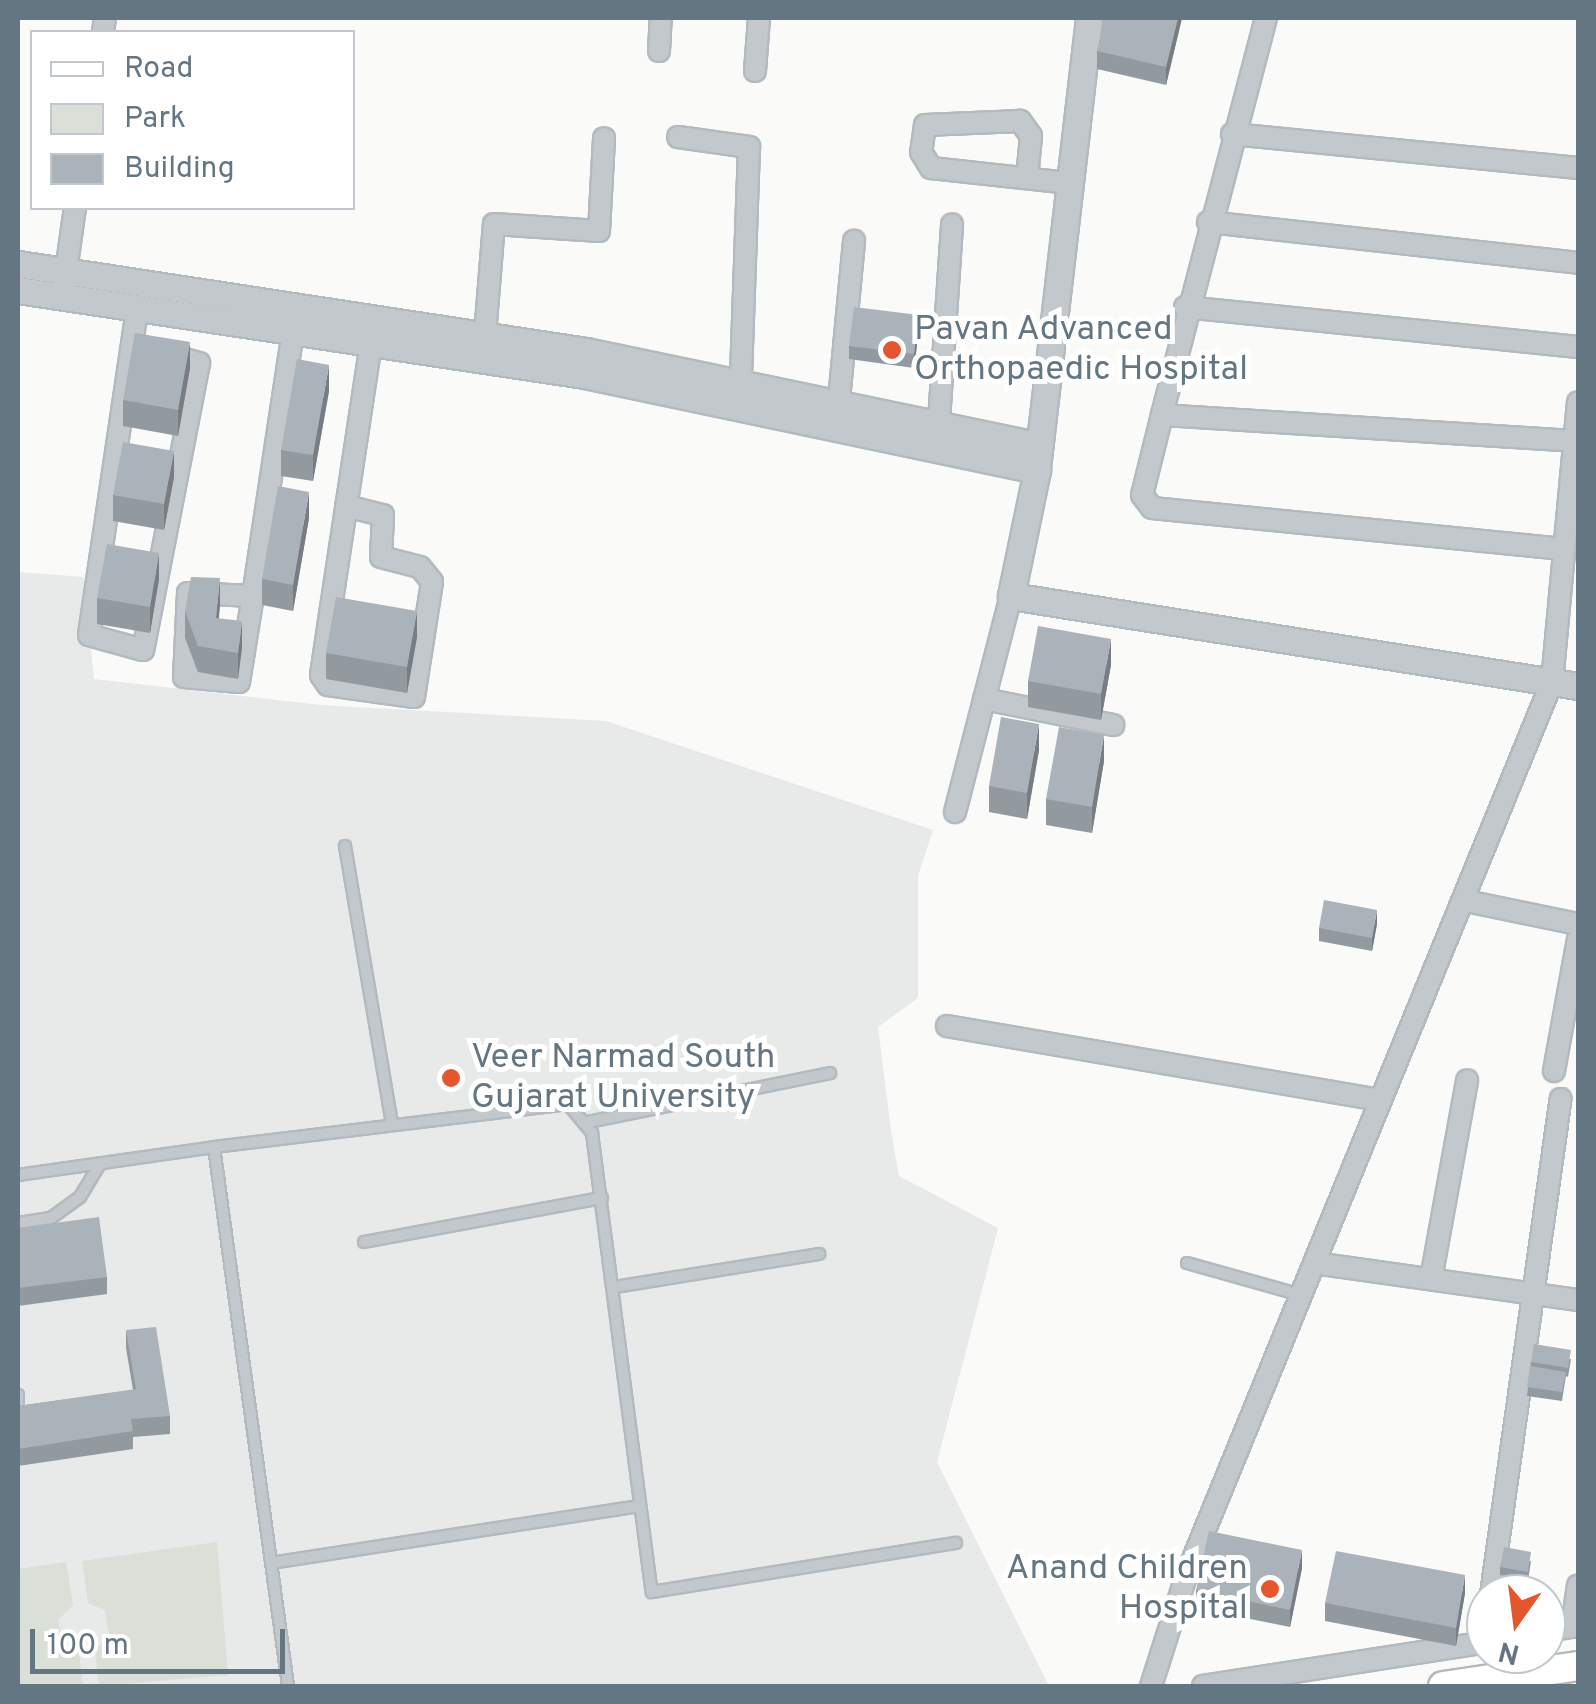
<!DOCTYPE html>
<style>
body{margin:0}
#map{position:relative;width:1596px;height:1704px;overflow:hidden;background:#fafaf8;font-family:Overpass,sans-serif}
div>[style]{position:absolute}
.built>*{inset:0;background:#e8e9e9}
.green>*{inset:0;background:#dadfd7}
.roads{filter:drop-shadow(2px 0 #b3babf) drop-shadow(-2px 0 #b3babf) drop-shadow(0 2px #b3babf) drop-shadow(0 -2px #b3babf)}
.service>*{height:10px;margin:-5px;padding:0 5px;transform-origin:5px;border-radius:5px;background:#c3c8cc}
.minor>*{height:20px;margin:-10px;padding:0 10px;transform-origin:10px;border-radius:10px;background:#c3c8cc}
.tertiary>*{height:25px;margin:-12.5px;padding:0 12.5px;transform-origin:12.5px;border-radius:12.5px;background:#c3c8cc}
.secondary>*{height:28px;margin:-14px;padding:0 14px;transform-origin:14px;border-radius:14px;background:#fff}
.wall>*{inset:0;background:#929a9f}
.shaded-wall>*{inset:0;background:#777d82}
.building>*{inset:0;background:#aab3b9}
.dots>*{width:28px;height:28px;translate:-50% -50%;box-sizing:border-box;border:5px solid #fff;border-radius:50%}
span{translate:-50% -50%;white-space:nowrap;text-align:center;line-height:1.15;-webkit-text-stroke:10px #fff;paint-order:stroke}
.poi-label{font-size:35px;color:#657683}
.left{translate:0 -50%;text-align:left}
.right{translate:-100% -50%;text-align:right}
.frame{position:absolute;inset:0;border:20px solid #657683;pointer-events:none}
.legend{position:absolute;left:30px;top:30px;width:325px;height:180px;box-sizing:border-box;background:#fff;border:2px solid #c1c8cd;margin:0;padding:12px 18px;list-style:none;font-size:30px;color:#657683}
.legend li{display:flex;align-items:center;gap:20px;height:50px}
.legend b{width:50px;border:2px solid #c1c8cd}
.north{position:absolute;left:1466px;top:1574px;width:100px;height:100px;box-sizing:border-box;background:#fff;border:2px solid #c1c8cd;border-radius:50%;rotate:194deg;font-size:28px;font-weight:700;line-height:40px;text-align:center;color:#657683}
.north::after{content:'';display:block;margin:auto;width:35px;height:45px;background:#e4572e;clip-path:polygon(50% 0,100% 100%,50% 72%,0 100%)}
.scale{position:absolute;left:30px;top:1629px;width:255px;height:45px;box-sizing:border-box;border:5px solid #657683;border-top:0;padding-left:12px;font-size:30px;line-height:35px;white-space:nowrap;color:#657683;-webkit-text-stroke:8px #fff;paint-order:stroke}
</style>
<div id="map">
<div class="built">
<div style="clip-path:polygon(18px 572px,84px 577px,94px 679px,321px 705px,606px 721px,933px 830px,918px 876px,918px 998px,878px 1027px,891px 1130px,899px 1176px,998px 1228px,937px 1462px,1049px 1686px,18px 1686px)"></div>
</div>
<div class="green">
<div style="clip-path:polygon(217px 1542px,228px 1675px,99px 1686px,95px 1650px,109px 1636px,105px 1610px,88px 1603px,82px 1561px)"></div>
<div style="clip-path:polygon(66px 1562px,73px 1605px,58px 1620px,63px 1644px,79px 1651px,83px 1686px,18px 1686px,18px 1569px)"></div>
</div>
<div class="roads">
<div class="service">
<div style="left:345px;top:846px;width:283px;rotate:80.4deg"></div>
<div style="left:588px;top:1122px;width:247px;rotate:-11.4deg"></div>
<div style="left:214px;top:1147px;width:357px;rotate:-6.9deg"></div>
<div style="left:568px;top:1104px;width:38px;rotate:50deg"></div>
<div style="left:592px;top:1133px;width:463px;rotate:82.6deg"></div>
<div style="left:652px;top:1592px;width:308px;rotate:-9.2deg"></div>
<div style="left:18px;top:1175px;width:198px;rotate:-8.1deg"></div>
<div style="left:214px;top:1147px;width:544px;rotate:82.18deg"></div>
<div style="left:18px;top:1223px;width:33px;rotate:-9deg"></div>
<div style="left:51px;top:1218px;width:36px;rotate:-36deg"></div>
<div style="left:80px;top:1197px;width:39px;rotate:-59deg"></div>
<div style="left:364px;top:1242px;width:242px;rotate:-10.5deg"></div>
<div style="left:1187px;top:1263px;width:118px;rotate:15.7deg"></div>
<div style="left:615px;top:1287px;width:207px;rotate:-9.2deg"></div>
<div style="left:18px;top:1395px;width:16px;rotate:90deg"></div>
<div style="left:271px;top:1563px;width:371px;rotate:-8.8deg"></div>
</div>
<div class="minor">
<div style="left:1266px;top:18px;width:410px;rotate:104.7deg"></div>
<div style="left:1162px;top:415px;width:414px;rotate:3.6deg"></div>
<div style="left:103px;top:32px;width:14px;rotate:-82deg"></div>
<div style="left:659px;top:51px;width:33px;rotate:-87deg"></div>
<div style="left:755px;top:71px;width:53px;rotate:-85.7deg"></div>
<div style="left:1232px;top:134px;width:348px;rotate:5.6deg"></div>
<div style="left:678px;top:137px;width:72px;rotate:8deg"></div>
<div style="left:749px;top:147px;width:233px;rotate:92deg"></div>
<div style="left:1027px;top:178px;width:42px;rotate:-84.6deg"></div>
<div style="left:1031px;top:136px;width:19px;rotate:-126deg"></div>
<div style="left:1020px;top:121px;width:95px;rotate:177.6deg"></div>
<div style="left:925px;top:125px;width:27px;rotate:98deg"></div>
<div style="left:921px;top:152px;width:19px;rotate:58deg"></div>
<div style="left:931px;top:168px;width:140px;rotate:6.2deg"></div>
<div style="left:1208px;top:222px;width:372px;rotate:6.3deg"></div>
<div style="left:64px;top:285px;width:78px;rotate:-81.9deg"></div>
<div style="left:1185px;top:307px;width:395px;rotate:5.8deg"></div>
<div style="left:485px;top:335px;width:111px;rotate:-85.4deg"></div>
<div style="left:494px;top:224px;width:105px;rotate:3.8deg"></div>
<div style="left:599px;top:231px;width:93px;rotate:-86.9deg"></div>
<div style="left:132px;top:344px;width:70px;rotate:15.8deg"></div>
<div style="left:199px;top:363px;width:292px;rotate:101deg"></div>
<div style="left:143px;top:650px;width:56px;rotate:-164.5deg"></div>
<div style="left:89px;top:635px;width:330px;rotate:-81.6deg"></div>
<div style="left:839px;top:400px;width:160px;rotate:-84.6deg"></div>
<div style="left:1162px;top:415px;width:82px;rotate:104deg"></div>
<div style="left:1142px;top:495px;width:16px;rotate:52deg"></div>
<div style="left:1152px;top:508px;width:411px;rotate:5.7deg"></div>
<div style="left:939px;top:421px;width:197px;rotate:-86.2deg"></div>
<div style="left:346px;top:506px;width:38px;rotate:14deg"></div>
<div style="left:383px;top:515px;width:42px;rotate:92.7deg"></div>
<div style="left:381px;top:557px;width:40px;rotate:14.4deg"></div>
<div style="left:420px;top:567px;width:19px;rotate:51deg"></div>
<div style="left:432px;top:582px;width:116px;rotate:98.9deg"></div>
<div style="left:414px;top:697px;width:87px;rotate:-172.1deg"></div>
<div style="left:328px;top:685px;width:12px;rotate:-125deg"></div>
<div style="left:321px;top:675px;width:62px;rotate:-81.6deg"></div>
<div style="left:330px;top:614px;width:287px;rotate:-81.4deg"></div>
<div style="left:253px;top:596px;width:65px;rotate:-177.4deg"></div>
<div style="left:188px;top:593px;width:84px;rotate:92.7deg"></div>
<div style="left:184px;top:677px;width:55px;rotate:5.2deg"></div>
<div style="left:239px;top:682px;width:87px;rotate:-80.8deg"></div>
<div style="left:253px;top:596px;width:267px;rotate:-81.4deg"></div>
<div style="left:984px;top:699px;width:132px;rotate:11.4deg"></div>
<div style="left:955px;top:812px;width:223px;rotate:-75.5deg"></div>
<div style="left:1466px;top:901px;width:114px;rotate:11.6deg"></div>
<div style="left:947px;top:1026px;width:440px;rotate:9.7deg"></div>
<div style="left:1554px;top:1071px;width:134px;rotate:-79.7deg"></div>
<div style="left:1314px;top:1263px;width:267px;rotate:8deg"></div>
<div style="left:1431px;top:1279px;width:202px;rotate:-79.7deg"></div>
<div style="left:1491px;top:1594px;width:500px;rotate:-82deg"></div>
<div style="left:1572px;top:1627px;width:42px;rotate:-81.9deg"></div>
<div style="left:1546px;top:1631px;width:32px;rotate:-9deg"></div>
<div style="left:1151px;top:1686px;width:115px;rotate:-72.3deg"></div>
<div style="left:1186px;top:1576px;width:966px;rotate:-67.74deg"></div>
<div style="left:1552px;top:682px;width:281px;rotate:-84.7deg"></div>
<div style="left:1203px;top:1686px;width:286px;rotate:-8.8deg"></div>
</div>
<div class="tertiary">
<div style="left:1089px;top:18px;width:455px;rotate:96.6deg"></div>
<div style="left:1037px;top:470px;width:129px;rotate:101.7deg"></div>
<div style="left:1011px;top:596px;width:574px;rotate:9.02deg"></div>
<div style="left:18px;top:264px;width:575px;rotate:8.71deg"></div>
<div style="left:586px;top:351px;width:463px;rotate:11.8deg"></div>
<div style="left:18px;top:290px;width:573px;rotate:8.53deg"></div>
<div style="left:585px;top:375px;width:462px;rotate:11.9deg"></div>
</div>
<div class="secondary">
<div style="left:1443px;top:1686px;width:136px;rotate:-8.4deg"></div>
</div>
</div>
<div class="wall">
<div style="clip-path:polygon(1182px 18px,1166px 85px,1097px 69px,1097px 51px)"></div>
<div style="clip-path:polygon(919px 329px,914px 368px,849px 359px,849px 346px)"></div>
<div style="clip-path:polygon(190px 368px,178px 436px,123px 426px,123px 400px)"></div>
<div style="clip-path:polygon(329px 391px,313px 481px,281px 476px,281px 450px)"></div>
<div style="clip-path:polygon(174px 477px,164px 530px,113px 521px,113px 495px)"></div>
<div style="clip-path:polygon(309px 518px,293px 611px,262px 605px,262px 579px)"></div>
<div style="clip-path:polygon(159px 579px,150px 633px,97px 624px,97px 598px)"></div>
<div style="clip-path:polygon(220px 604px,219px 618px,242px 647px,238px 679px,198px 672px,185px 638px,185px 611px)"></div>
<div style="clip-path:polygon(417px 637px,407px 693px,326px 679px,326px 653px)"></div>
<div style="clip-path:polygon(1111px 665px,1101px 720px,1028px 707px,1028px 681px)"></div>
<div style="clip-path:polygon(1039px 750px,1027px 819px,989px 812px,989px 786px)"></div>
<div style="clip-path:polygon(1104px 761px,1092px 833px,1046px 825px,1046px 799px)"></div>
<div style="clip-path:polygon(1377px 924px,1372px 951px,1319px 941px,1319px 928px)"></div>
<div style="clip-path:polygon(18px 1228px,107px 1277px,107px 1294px,18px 1306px)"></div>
<div style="clip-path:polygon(126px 1330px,170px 1416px,170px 1434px,133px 1437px,133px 1449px,18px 1466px,18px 1406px,133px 1390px,126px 1348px)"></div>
<div style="clip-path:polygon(1571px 1359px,1568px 1377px,1566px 1376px,1562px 1401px,1527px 1396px,1531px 1362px)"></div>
<div style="clip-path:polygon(1531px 1561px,1528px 1581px,1500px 1575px,1500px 1567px)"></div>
<div style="clip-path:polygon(1302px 1568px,1290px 1627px,1196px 1608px,1196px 1590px)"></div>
<div style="clip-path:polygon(1465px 1593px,1456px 1646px,1325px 1621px,1325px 1603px)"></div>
</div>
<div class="shaded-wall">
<div style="clip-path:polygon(1178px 18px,1182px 18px,1166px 85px,1166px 67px)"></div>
<div style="clip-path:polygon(919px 315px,919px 329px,914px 368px,914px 354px)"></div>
<div style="clip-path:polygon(190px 342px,190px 368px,178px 436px,178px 410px)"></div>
<div style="clip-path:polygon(329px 365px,329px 391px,313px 481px,313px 455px)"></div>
<div style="clip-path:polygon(174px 451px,174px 477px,164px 530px,164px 504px)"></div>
<div style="clip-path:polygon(309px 492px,309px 518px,293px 611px,293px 585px)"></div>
<div style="clip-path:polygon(159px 553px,159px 579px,150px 633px,150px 607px)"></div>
<div style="clip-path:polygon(220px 578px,220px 604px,216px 644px,216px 618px)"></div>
<div style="clip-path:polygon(417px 611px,417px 637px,407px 693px,407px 667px)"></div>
<div style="clip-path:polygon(242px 621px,242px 647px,238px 679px,238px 653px)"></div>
<div style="clip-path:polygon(1111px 639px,1111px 665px,1101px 720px,1101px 694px)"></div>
<div style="clip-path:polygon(1039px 724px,1039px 750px,1027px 819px,1027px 793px)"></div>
<div style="clip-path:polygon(1104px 735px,1104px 761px,1092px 833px,1092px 807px)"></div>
<div style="clip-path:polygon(1377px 910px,1377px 924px,1372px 951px,1372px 938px)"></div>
<div style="clip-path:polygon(1302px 1550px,1302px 1568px,1290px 1627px,1290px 1610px)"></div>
<div style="clip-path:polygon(1465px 1575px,1465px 1593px,1456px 1646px,1456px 1628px)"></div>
</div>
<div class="building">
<div style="clip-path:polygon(1104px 18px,1178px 18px,1166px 67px,1097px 51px)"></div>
<div style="clip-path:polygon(854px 307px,919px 315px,914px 354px,849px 346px)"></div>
<div style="clip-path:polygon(135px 333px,190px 342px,178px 410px,123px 400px)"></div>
<div style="clip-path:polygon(297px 359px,329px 365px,313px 455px,281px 450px)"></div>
<div style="clip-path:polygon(123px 442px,174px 451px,164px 504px,113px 495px)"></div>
<div style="clip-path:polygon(278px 486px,309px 492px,293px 585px,262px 579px)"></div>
<div style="clip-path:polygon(107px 544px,159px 553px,150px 607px,97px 598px)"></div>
<div style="clip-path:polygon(191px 577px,220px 578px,216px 618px,242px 621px,238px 653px,198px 646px,185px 611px)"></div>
<div style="clip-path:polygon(336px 597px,417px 611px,407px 667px,326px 653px)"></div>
<div style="clip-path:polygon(1038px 626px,1111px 639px,1101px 694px,1028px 681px)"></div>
<div style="clip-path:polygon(1001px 717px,1039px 724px,1027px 793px,989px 786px)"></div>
<div style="clip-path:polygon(1059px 727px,1104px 735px,1092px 807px,1046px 799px)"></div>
<div style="clip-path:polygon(1324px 900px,1377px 910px,1372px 938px,1319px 928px)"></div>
<div style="clip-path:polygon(99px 1217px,107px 1277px,18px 1288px,18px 1228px)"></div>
<div style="clip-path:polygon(156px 1327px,170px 1416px,131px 1419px,133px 1431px,18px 1449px,18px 1406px,136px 1389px,126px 1330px)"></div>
<div style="clip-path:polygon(1534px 1344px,1571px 1350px,1568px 1368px,1531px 1362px)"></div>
<div style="clip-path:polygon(1530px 1366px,1566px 1372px,1562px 1392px,1527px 1387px)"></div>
<div style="clip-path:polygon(1209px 1531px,1302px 1550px,1290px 1610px,1196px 1590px)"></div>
<div style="clip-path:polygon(1504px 1547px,1531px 1552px,1528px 1572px,1500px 1567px)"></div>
<div style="clip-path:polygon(1336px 1551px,1465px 1575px,1456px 1628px,1325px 1603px)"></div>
</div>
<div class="dots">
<div style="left:892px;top:350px;background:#e4572e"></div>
<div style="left:451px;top:1078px;background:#e4572e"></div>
<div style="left:1270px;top:1589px;background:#e4572e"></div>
</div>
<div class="poi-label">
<span class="left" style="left:914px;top:350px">Pavan Advanced<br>Orthopaedic Hospital</span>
<span class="left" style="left:471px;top:1078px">Veer Narmad South<br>Gujarat University</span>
<span class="right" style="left:1248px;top:1589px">Anand Children<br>Hospital</span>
</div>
<div class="frame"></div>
<ul class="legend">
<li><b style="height:12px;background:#fff"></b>Road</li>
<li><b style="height:28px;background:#dadfd7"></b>Park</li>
<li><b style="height:28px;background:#aab3b9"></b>Building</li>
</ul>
<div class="north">N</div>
<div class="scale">100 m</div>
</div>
